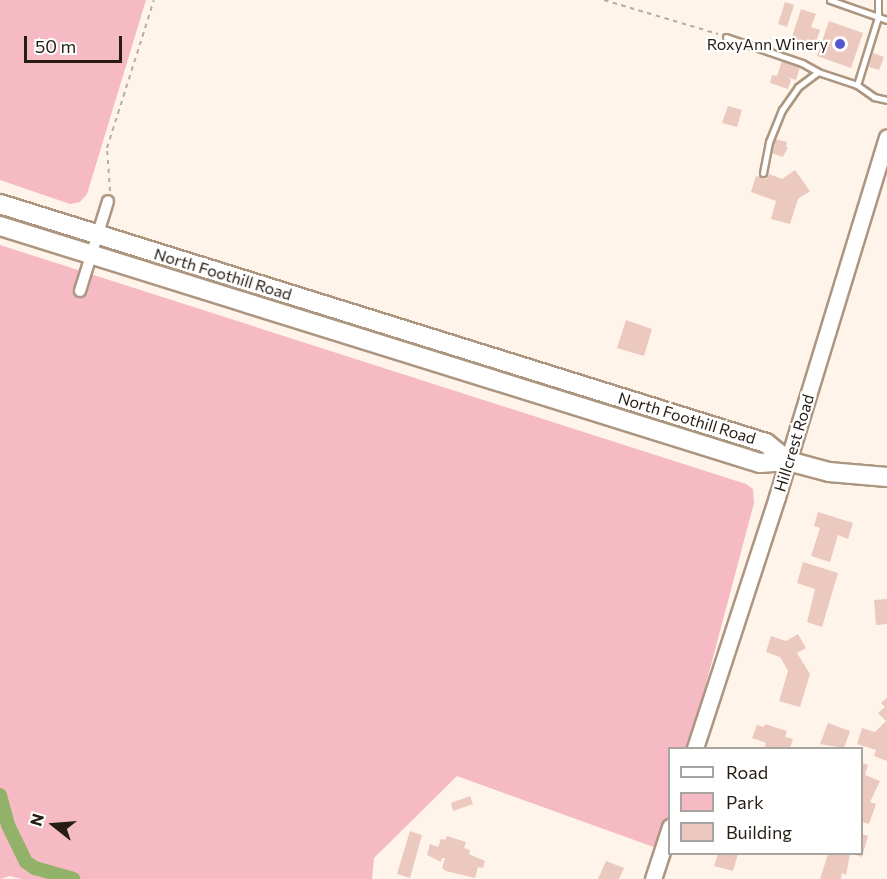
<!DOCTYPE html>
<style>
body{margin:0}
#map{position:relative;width:887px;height:879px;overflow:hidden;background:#fef4ea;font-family:Commissioner,sans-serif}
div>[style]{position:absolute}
.green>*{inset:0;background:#f6bac4}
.canal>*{height:14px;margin:-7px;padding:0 7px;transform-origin:7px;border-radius:7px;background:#92b169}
.building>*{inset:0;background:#ebc9be}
.path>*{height:2px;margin-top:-1px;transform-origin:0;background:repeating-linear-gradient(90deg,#b6ada3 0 4.5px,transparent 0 9px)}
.roads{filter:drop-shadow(2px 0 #ac9680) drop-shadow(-2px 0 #ac9680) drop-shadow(0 2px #ac9680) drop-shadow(0 -2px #ac9680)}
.lane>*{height:5px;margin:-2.5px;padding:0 2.5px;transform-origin:2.5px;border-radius:2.5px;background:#fff}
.street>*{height:10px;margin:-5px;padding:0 5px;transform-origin:5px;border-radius:5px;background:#fff}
.secondary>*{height:15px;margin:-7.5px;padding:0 7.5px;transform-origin:7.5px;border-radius:7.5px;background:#fff}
.primary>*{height:18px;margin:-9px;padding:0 9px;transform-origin:9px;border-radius:9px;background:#fff}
.dots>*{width:16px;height:16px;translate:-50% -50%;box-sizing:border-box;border:3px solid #fff;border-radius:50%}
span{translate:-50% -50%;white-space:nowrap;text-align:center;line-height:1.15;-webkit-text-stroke:4.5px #fff;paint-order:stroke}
.poi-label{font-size:16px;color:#251d14}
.right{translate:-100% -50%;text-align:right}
.street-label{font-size:16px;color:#251d14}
.legend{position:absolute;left:668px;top:747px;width:195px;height:108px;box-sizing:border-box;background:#fff;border:2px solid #a8a5a1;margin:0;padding:8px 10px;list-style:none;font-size:18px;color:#251d14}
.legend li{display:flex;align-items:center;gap:12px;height:30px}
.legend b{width:30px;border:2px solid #a8a5a1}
.north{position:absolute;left:24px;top:795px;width:60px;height:60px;-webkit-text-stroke:4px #fff;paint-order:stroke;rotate:287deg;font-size:16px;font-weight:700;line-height:24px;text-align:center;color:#251d14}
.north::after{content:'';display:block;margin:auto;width:21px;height:27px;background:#251d14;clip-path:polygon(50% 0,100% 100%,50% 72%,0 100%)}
.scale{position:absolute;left:24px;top:36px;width:98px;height:27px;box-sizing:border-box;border:3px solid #251d14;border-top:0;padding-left:8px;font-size:18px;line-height:21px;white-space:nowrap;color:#251d14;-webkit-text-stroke:4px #fff;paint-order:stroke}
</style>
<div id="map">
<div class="green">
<div style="clip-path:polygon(0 0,146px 0,87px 194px,80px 202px,70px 204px,0 180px)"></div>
<div style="clip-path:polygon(0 245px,746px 484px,753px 489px,754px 503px,689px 748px,670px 748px,669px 822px,662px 850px,457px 776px,374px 858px,372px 879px,22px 879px,10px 876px,0 879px)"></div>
</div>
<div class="canal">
<div style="left:0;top:795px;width:31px;rotate:75deg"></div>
<div style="left:8px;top:825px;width:41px;rotate:64.1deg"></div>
<div style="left:26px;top:862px;width:11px;rotate:34deg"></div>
<div style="left:35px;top:868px;width:40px;rotate:16deg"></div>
</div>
<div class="building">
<div style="clip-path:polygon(785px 2px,794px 5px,787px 27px,778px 24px)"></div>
<div style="clip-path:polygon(801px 9px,816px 14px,811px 27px,820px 30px,816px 42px,807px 39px,803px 51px,789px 46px)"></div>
<div style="clip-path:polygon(829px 21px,863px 33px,851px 68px,817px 56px)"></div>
<div style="clip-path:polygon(873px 53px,884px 57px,879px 70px,869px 67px)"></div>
<div style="clip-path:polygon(782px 61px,800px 67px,796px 80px,787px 77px,791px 80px,788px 89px,770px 83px,772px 75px,777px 76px)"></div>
<div style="clip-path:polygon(728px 106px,742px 110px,737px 127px,722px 123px)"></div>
<div style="clip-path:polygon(775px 139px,787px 142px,786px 147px,788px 147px,783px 157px,771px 153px)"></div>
<div style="clip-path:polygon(795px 170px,810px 191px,798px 199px,790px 224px,771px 219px,776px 201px,751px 192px,756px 176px,767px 179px,769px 174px,782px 179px)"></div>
<div style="clip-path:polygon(626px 320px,652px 329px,644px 356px,617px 348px)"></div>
<div style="clip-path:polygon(818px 512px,853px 523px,848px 539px,838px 535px,830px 562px,811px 556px,820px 528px,814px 526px)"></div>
<div style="clip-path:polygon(803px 562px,838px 573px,822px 627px,807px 622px,815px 589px,797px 583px)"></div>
<div style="clip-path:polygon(887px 599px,887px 624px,876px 625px,874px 600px)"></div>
<div style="clip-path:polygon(798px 634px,806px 648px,797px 653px,810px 674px,800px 707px,779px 701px,788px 671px,780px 657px,766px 652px,771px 636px,786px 641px)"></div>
<div style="clip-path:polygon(887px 698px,887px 761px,874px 756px,876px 750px,857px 744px,862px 728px,875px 732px,886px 721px,878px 713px,885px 707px,881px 703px)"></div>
<div style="clip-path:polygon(828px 723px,850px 731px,844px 748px,820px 744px)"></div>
<div style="clip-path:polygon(765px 724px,787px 731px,785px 737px,793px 739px,790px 748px,764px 748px,766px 743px,752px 738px,757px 725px,764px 727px)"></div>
<div style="clip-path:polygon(862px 763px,868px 765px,865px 775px,880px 781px,870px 802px,876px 804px,869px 824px,862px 822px)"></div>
<div style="clip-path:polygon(470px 796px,473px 804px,453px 811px,451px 803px)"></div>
<div style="clip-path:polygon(410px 831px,422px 835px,410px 878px,397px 874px)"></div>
<div style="clip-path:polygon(862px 834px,868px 836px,862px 857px,853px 854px,862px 854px)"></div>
<div style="clip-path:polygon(447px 836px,466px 842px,464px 848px,470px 850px,469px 854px,485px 861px,483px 868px,478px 867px,475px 878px,446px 871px,442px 868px,445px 858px,442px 858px,441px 862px,427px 855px,430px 844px,438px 847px,441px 839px,445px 840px)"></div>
<div style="clip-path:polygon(718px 854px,738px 854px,733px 871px,714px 866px)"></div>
<div style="clip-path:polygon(828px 854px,850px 854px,846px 875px,842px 873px,841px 879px,820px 879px)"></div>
<div style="clip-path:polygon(606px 861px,624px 868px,619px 879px,598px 879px)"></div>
</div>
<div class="path">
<div style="left:604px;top:0;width:119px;rotate:16.6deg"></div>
<div style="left:110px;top:191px;width:43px;rotate:-94deg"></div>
<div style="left:107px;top:148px;width:155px;rotate:-72.4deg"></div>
</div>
<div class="roads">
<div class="lane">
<div style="left:830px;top:0;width:60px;rotate:19.3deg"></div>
<div style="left:726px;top:37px;width:80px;rotate:18.9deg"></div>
<div style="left:802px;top:63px;width:18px;rotate:29deg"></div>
<div style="left:857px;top:85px;width:21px;rotate:35deg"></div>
<div style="left:874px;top:97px;width:13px;rotate:13deg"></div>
<div style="left:763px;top:173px;width:32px;rotate:-79deg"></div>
<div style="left:769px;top:142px;width:35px;rotate:-68deg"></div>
<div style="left:782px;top:110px;width:28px;rotate:-55deg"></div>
<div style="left:798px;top:87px;width:25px;rotate:-37deg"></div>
<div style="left:818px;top:72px;width:41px;rotate:18.4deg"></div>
<div style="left:857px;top:85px;width:71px;rotate:-72.8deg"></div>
<div style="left:878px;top:17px;width:17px;rotate:-90deg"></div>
</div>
<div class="street">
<div style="left:80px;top:291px;width:94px;rotate:-72.7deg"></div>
</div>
<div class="secondary">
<div style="left:695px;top:748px;width:264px;rotate:-71.9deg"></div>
<div style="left:777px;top:497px;width:376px;rotate:-73deg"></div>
<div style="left:653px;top:879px;width:55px;rotate:-71.9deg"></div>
</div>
<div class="primary">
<div style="left:0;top:204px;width:802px;rotate:17.33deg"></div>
<div style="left:766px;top:443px;width:28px;rotate:39deg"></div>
<div style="left:0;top:226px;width:796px;rotate:17.32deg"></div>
<div style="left:760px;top:463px;width:28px;rotate:-4deg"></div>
<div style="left:788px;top:461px;width:42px;rotate:15deg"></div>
<div style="left:829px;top:472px;width:58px;rotate:4.9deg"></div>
</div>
</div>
<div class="dots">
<div style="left:840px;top:44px;background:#5557ce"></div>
</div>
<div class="poi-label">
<span class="right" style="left:828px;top:44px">RoxyAnn Winery</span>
</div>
<div class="street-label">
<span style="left:223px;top:274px;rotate:17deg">North Foothill Road</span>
<span style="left:687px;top:418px;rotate:17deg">North Foothill Road</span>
<span style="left:794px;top:443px;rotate:-73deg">Hillcrest Road</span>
</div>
<ul class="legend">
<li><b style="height:8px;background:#fff"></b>Road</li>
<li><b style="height:16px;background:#f6bac4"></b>Park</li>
<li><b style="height:16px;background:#ebc9be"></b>Building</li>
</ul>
<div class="north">N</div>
<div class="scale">50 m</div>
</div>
